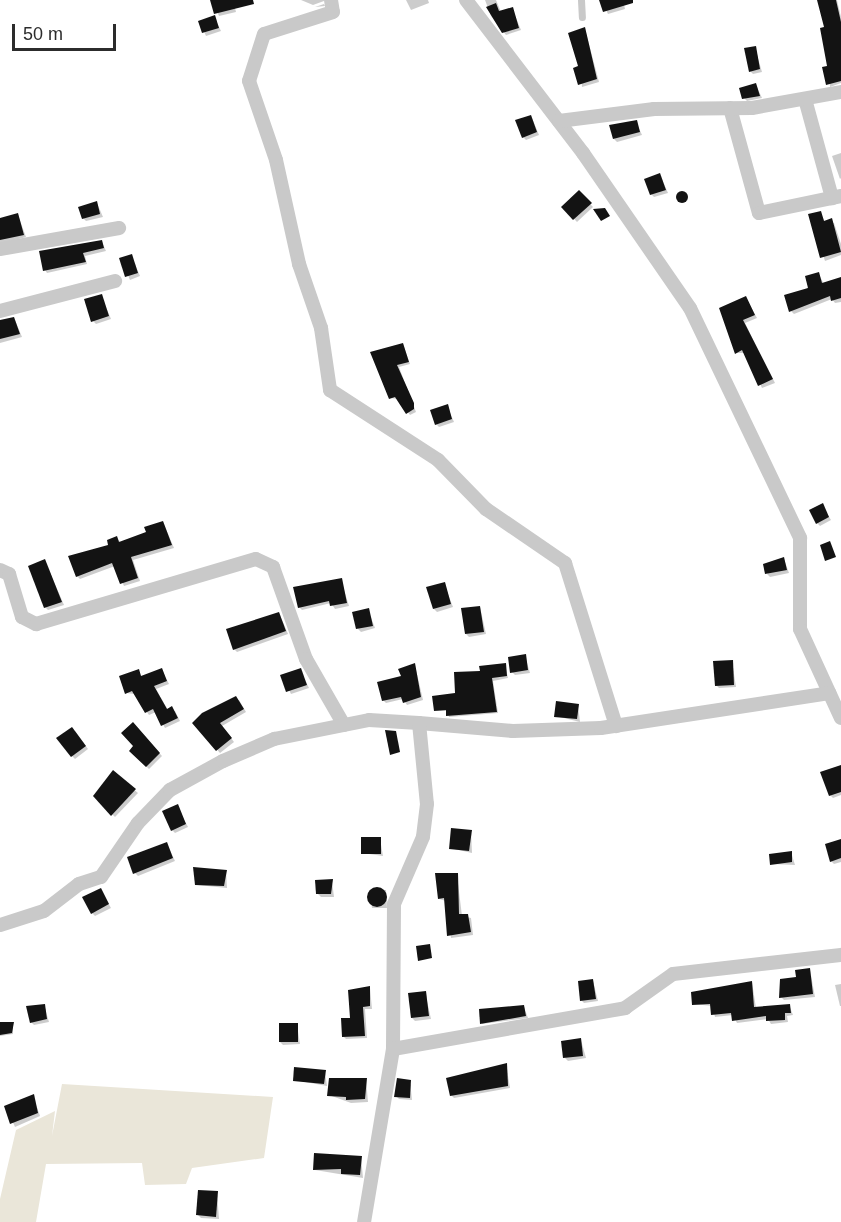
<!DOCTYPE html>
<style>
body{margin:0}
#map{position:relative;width:841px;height:1222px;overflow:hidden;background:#fff;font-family:Arial,sans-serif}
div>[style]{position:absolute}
.green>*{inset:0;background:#eae6d9}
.shadow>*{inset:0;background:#0003}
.building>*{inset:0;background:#131313}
.round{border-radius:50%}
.service>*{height:7px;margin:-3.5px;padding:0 3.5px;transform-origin:3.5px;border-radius:3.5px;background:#c9c9c9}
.minor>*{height:14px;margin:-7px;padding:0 7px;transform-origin:7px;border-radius:7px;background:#c9c9c9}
span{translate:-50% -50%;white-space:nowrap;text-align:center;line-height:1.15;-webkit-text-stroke:6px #fff;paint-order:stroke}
.scale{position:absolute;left:12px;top:24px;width:104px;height:27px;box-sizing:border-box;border:3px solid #2c2c2c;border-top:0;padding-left:8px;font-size:18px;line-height:21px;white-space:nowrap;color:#2c2c2c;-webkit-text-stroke:4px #fff;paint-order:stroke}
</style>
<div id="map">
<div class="green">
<div style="clip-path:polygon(62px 1084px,273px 1097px,264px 1158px,192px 1168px,186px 1184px,145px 1185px,142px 1163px,46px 1164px,36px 1222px,0 1222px,0 1199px,16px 1130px,55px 1111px,52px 1136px)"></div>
</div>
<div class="shadow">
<div style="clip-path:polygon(212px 0,233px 0,236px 12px,219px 16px)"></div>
<div style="clip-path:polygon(301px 0,324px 0,324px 1px,313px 5px)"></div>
<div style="clip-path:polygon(406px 0,428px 0,429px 3px,411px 10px)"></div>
<div style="clip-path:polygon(485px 0,496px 0,501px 12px,512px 8px,521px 30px,506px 35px,491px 16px)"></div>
<div style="clip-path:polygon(601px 0,623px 0,625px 9px,608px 14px)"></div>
<div style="clip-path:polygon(818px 0,837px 0,841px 17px,841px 83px,830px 87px,825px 28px)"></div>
<div style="clip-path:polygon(324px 4px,325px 6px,315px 7px)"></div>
<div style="clip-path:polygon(214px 17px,221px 31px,206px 36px,200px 22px)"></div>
<div style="clip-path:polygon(585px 29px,599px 82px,582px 87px,580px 67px)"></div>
<div style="clip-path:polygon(755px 48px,762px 72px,753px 74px,750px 71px)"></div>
<div style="clip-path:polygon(756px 85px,762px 98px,747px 101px,744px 98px)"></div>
<div style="clip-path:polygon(531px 116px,539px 135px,526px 140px,523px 137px)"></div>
<div style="clip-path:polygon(636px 122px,642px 135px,617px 142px,614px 139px)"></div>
<div style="clip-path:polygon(841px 153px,841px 178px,840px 179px,832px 156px)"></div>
<div style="clip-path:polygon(660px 175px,668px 193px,654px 197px,651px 194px)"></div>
<div style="clip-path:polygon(579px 192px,593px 207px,577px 222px,563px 207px)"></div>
<div style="clip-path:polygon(683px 194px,688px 200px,683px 203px,677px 195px)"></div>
<div style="clip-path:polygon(97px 203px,103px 217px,86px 221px,83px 218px)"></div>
<div style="clip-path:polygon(820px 212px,825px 222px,834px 223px,841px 244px,841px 255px,825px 261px,810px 215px)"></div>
<div style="clip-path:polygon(18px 215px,26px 237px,0 244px,0 221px)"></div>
<div style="clip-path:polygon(102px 242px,106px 251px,85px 256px,87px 264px,47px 273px,45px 270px)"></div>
<div style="clip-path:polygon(131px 255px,140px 276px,130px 280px,121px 259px)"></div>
<div style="clip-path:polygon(818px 273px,824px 284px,841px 278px,841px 302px,835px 303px,832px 299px,794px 314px,791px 311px)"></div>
<div style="clip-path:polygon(101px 295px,111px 319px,96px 324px,93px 321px)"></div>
<div style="clip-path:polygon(746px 298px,757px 318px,745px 323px,775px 383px,762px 388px,745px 353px,736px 353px)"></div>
<div style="clip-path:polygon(14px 318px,22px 337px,0 343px,0 321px)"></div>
<div style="clip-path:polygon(403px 344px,410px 364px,399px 367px,416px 412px,410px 415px,398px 399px,390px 398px,372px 353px)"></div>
<div style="clip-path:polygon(447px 406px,454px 422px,439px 427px,436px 424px)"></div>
<div style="clip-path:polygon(822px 505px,831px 520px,820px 526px,817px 523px)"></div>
<div style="clip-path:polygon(163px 522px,174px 548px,133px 560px,140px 581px,124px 586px,115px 566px,80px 579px,77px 576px,117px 538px,121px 543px,148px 533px)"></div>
<div style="clip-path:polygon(784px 559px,789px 573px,770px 577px,767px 574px)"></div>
<div style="clip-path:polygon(45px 561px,64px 605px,48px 610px,45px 607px)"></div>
<div style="clip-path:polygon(341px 580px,349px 606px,335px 609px,331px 603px,302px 610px,299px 607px)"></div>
<div style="clip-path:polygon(444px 584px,453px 607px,437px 612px,434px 609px)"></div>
<div style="clip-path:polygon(480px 607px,486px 634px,469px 637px,466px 634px)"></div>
<div style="clip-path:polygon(368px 610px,375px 628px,361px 632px,358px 629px)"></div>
<div style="clip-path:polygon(279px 613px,288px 634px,237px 652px,234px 649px)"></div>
<div style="clip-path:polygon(525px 656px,530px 673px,515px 675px,512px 672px)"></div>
<div style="clip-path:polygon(732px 661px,736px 687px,719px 688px,716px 685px)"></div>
<div style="clip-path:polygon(415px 665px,423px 700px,407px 705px,403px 699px,386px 703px,383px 700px)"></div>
<div style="clip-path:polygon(505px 665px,508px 678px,493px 681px,498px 713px,449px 717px,447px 711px,435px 711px,482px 672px)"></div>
<div style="clip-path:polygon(162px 670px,169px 684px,156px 689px,168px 710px,175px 711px,180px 721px,165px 728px,156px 712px,149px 715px,134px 694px,126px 693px,138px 671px,142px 677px)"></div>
<div style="clip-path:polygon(300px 670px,309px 688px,291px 694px,282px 676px)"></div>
<div style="clip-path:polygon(239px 700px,246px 712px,222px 726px,234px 742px,220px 753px,194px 724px)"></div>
<div style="clip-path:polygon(578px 705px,580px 722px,556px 716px)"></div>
<div style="clip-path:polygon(133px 724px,162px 756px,149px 769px,131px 751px,135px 747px)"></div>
<div style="clip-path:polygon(75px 731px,88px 749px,75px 759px,72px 756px)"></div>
<div style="clip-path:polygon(841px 766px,841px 795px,833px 798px,830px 795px)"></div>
<div style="clip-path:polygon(113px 772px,138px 793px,115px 817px,94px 796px)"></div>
<div style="clip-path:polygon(177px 806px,188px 827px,175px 833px,172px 830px)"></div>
<div style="clip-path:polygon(471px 831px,472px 853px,450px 848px)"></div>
<div style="clip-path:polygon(380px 839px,383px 856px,362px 853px)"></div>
<div style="clip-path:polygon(841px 840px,841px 862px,834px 864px,831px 861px)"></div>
<div style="clip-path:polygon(167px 844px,175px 861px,138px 876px,135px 873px)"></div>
<div style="clip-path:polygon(791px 852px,795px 865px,772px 864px)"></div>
<div style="clip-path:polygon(226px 871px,227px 888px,197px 885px)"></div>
<div style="clip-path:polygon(457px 875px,462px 916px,471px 918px,473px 935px,451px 938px,446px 901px,439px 899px)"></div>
<div style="clip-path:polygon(332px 881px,334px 897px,321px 897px,318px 894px)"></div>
<div style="clip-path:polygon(101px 890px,111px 908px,95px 916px,92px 913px)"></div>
<div style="clip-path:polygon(369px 890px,386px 890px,387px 908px,372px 908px)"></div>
<div style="clip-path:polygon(810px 970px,815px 997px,784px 1000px,781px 997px)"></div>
<div style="clip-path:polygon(593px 981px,598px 1001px,584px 1003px,581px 1000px)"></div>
<div style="clip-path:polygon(752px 982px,756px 1008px,789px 1005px,793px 1015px,787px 1016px,788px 1022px,771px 1024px,768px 1019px,737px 1023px,733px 1015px,715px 1017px,712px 1006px,693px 1004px)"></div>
<div style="clip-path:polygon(841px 984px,841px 1006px,840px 1006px,835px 985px)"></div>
<div style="clip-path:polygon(370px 988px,372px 1009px,365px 1009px,367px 1038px,346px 1039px,343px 1036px)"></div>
<div style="clip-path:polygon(425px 992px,431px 1019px,415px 1021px,412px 1018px)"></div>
<div style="clip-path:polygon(44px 1005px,49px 1022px,34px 1025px,31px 1022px)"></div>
<div style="clip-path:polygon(524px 1007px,528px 1018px,482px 1024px,481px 1011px)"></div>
<div style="clip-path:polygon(0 1023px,13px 1024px,13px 1034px,0 1036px)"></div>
<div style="clip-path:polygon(297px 1025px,300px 1044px,283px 1045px,280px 1042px)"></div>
<div style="clip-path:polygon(581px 1040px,586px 1058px,568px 1061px,565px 1058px)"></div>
<div style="clip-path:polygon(506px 1064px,510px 1088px,454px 1098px,451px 1095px)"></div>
<div style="clip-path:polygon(325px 1072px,327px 1086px,294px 1080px)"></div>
<div style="clip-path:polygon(366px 1079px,368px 1102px,351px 1103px,329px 1095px)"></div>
<div style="clip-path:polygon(410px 1081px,412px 1100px,399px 1099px,396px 1096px)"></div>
<div style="clip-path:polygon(33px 1096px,40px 1116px,15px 1127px,6px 1107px)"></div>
<div style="clip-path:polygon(361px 1157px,363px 1178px,315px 1170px)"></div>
<div style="clip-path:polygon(217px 1192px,219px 1219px,201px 1218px,198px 1215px)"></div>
</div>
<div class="building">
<div style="clip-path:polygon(210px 0,253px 0,254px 4px,214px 14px)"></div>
<div style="clip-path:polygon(599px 0,633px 0,633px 3px,603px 12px)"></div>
<div style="clip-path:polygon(817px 0,836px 0,841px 22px,841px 81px,826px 85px,822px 67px,827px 66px,820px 28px,824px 27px)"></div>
<div style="clip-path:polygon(496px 3px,499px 11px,513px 7px,519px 28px,502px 33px,486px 7px)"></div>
<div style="clip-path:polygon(215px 15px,219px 28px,202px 33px,198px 21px)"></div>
<div style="clip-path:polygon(585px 27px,597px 79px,578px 85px,573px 68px,578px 66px,568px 33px)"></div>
<div style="clip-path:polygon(756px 46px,760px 69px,749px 72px,744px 48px)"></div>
<div style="clip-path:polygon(756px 83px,760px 96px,742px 99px,739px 88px)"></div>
<div style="clip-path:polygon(531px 115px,537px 132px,522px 138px,515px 120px)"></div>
<div style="clip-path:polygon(637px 120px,640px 132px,613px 139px,609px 125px)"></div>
<div style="clip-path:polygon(660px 173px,666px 190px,650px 195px,644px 179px)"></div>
<div style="clip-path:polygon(579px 190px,592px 203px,573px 220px,561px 207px)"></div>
<div class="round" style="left:676px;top:191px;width:12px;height:12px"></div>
<div style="clip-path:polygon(97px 201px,100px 214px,82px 219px,78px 207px)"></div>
<div style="clip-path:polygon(605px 208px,610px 216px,601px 221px,593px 209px)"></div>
<div style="clip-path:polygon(821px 211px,824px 221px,832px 218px,841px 252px,820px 258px,808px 214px)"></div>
<div style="clip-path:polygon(18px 213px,24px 235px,0 240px,0 218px)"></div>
<div style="clip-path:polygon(102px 240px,104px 248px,83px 253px,86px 262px,43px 271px,39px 251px)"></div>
<div style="clip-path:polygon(132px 254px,138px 273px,125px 277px,119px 258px)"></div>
<div style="clip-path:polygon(819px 272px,822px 283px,841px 277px,841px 298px,831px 301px,830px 296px,789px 312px,784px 295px,808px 288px,805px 276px)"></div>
<div style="clip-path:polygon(102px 294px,109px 316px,91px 322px,84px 299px)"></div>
<div style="clip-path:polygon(746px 296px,755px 315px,743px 320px,773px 379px,758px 386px,742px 350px,735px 354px,719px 308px)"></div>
<div style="clip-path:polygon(14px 317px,20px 334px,0 339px,0 320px)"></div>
<div style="clip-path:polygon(403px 343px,409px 362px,397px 365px,414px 403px,414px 409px,406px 414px,395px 397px,389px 399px,370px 352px)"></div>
<div style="clip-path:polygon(448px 404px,452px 419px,435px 425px,430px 410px)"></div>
<div style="clip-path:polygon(823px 503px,829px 517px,816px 524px,809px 510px)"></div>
<div style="clip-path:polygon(163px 521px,172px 545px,131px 557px,138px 578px,120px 584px,112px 563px,76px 577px,68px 556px,108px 545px,107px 540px,117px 536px,119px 542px,146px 532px,144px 527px)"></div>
<div style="clip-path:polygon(830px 541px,836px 557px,825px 561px,820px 545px)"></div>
<div style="clip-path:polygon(784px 557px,787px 570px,765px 574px,763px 564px)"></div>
<div style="clip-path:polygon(45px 559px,62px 602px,44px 608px,28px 566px)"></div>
<div style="clip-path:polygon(342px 578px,347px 603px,330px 606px,329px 601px,298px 608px,293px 587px)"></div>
<div style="clip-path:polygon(445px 582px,451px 604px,433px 609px,426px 587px)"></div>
<div style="clip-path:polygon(480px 606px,484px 632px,465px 634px,461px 608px)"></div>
<div style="clip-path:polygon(369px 608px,373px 626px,356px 629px,352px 612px)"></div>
<div style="clip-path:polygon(279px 612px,286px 631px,233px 650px,226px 629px)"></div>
<div style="clip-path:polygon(526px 654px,528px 670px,510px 673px,508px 657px)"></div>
<div style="clip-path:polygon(733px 660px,734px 685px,715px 686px,713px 661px)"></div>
<div style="clip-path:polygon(415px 663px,421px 697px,403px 703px,401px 697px,382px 701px,377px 682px,401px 676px,398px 669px)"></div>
<div style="clip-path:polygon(506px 663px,507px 676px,492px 678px,497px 712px,446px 716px,446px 710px,434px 711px,432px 696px,455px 693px,454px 672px,480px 671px,479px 666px)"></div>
<div style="clip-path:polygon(162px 668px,167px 681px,154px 686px,167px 709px,172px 706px,178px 718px,161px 726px,153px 709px,145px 713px,132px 691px,125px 694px,119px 676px,139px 669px,141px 676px)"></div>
<div style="clip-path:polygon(301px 668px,307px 685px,286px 692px,280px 675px)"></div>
<div style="clip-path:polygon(236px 696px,244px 709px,220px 723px,232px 738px,216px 751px,192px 723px,202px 713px)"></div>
<div style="clip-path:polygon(556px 701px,579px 704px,577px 719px,554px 717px)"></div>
<div style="clip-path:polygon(133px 722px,160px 753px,146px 767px,129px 751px,133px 746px,121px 733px)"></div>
<div style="clip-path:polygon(72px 727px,86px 746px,71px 757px,56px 738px)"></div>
<div style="clip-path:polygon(385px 730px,396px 731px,400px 752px,390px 755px)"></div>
<div style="clip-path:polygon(841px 765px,841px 792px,829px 796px,820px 772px)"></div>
<div style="clip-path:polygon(113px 770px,136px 789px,111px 816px,93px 796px)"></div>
<div style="clip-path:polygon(178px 804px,186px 824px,171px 831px,162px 811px)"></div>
<div style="clip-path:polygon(451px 828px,472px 830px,469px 851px,449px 849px)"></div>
<div style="clip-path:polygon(361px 837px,381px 837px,381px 854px,361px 854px)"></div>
<div style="clip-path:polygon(841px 839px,841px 858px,830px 862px,825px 844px)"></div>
<div style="clip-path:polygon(167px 842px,173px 858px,133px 874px,127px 857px)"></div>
<div style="clip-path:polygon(792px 851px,792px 862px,770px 865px,769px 854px)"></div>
<div style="clip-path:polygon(193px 867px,227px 870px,224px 886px,195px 885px)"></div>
<div style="clip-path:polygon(435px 873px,458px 873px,459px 914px,468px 914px,471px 932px,447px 936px,444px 898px,438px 899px)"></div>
<div style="clip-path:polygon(333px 879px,331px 894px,316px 894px,315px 880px)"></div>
<div class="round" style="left:367px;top:887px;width:20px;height:20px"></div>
<div style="clip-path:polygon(101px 888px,109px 904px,91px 914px,82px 897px)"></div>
<div style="clip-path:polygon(430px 944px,432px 958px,418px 961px,416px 946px)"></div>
<div style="clip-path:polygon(810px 968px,813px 994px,779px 998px,780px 979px,796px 977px,795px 970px)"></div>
<div style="clip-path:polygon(593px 979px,596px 999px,580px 1001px,578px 981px)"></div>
<div style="clip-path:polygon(752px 981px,754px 1007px,790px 1004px,791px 1013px,785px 1013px,785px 1020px,766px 1021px,766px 1016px,732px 1021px,731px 1013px,711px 1015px,710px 1004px,692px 1005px,691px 992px)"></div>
<div style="clip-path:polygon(370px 986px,370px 1006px,363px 1007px,365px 1036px,342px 1037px,341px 1018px,350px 1018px,348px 990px)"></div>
<div style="clip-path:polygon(426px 991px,429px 1016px,411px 1018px,408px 993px)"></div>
<div style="clip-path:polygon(45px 1004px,47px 1019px,30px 1023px,26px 1006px)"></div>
<div style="clip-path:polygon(524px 1005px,526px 1016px,480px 1024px,479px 1009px)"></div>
<div style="clip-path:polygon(0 1022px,14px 1022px,12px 1033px,0 1035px)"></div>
<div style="clip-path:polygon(279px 1023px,298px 1023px,298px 1042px,279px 1042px)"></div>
<div style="clip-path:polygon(581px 1038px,583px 1056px,563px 1058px,561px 1041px)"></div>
<div style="clip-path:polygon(507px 1063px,508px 1086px,450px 1096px,446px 1078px)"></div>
<div style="clip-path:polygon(294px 1067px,326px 1070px,324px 1084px,293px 1081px)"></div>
<div style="clip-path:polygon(329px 1078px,367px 1078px,365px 1099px,346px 1100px,346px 1097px,327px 1096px)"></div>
<div style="clip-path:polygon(397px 1078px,411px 1080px,410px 1098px,394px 1097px)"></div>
<div style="clip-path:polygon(34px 1094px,38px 1113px,10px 1124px,4px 1106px)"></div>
<div style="clip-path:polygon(314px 1153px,362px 1156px,360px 1175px,341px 1174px,341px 1169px,313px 1170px)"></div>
<div style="clip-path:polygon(198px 1190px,218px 1191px,216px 1217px,196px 1215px)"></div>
</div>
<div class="service">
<div style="left:581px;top:0;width:17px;rotate:87deg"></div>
</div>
<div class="minor">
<div style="left:331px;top:0;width:12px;rotate:81deg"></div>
<div style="left:333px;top:12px;width:72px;rotate:162.3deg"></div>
<div style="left:264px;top:34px;width:49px;rotate:107.7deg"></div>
<div style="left:249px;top:81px;width:83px;rotate:71.1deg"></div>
<div style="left:276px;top:160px;width:107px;rotate:77.5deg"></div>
<div style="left:299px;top:264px;width:68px;rotate:71deg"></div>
<div style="left:321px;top:328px;width:63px;rotate:81.7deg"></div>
<div style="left:330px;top:390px;width:129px;rotate:32.9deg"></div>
<div style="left:438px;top:460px;width:69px;rotate:45.6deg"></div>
<div style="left:486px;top:509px;width:96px;rotate:34.4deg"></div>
<div style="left:565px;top:563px;width:171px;rotate:72.6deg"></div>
<div style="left:466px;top:0;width:193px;rotate:52.6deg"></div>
<div style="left:583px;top:153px;width:188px;rotate:55.4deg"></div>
<div style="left:690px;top:308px;width:255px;rotate:64.4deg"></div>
<div style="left:800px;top:538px;width:91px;rotate:90deg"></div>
<div style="left:800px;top:629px;width:98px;rotate:65.3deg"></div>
<div style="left:805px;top:99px;width:103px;rotate:74.7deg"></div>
<div style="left:730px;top:108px;width:109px;rotate:74.6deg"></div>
<div style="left:759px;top:213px;width:84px;rotate:-11.7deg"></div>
<div style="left:559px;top:121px;width:96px;rotate:-7.2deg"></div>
<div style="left:654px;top:109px;width:98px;rotate:-0.6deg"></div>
<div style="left:752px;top:108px;width:90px;rotate:-10.2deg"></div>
<div style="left:0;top:249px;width:121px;rotate:-10deg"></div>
<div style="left:0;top:311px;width:119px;rotate:-14.6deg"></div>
<div style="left:0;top:570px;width:10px;rotate:24deg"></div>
<div style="left:9px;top:574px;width:45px;rotate:73.2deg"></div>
<div style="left:22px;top:617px;width:16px;rotate:27deg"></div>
<div style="left:36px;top:624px;width:229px;rotate:-16.5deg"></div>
<div style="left:256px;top:559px;width:19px;rotate:25deg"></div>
<div style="left:273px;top:567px;width:98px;rotate:70.3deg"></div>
<div style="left:306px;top:659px;width:76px;rotate:60.1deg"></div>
<div style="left:419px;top:723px;width:94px;rotate:4.9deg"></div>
<div style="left:513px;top:731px;width:88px;rotate:-2deg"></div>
<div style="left:601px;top:728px;width:231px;rotate:-8.7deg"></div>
<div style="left:0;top:925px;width:46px;rotate:-17.7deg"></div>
<div style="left:44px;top:911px;width:44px;rotate:-37.6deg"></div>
<div style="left:79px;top:884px;width:23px;rotate:-18deg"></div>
<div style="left:101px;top:877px;width:65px;rotate:-55.6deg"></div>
<div style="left:138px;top:823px;width:46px;rotate:-45.9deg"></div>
<div style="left:170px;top:790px;width:60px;rotate:-28.7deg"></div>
<div style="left:223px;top:761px;width:56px;rotate:-23.3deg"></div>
<div style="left:274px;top:739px;width:97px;rotate:-11.3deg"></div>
<div style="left:369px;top:720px;width:50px;rotate:3.4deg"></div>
<div style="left:419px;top:723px;width:81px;rotate:84.4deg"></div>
<div style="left:427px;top:804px;width:33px;rotate:97deg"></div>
<div style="left:423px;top:837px;width:73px;rotate:113.4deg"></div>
<div style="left:394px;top:904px;width:145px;rotate:90.4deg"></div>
<div style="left:393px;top:1049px;width:175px;rotate:99.5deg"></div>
<div style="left:393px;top:1049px;width:236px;rotate:-10deg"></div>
<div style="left:625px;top:1008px;width:59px;rotate:-35.3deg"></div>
<div style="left:673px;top:974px;width:169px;rotate:-6.5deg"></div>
</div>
<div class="scale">50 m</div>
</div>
